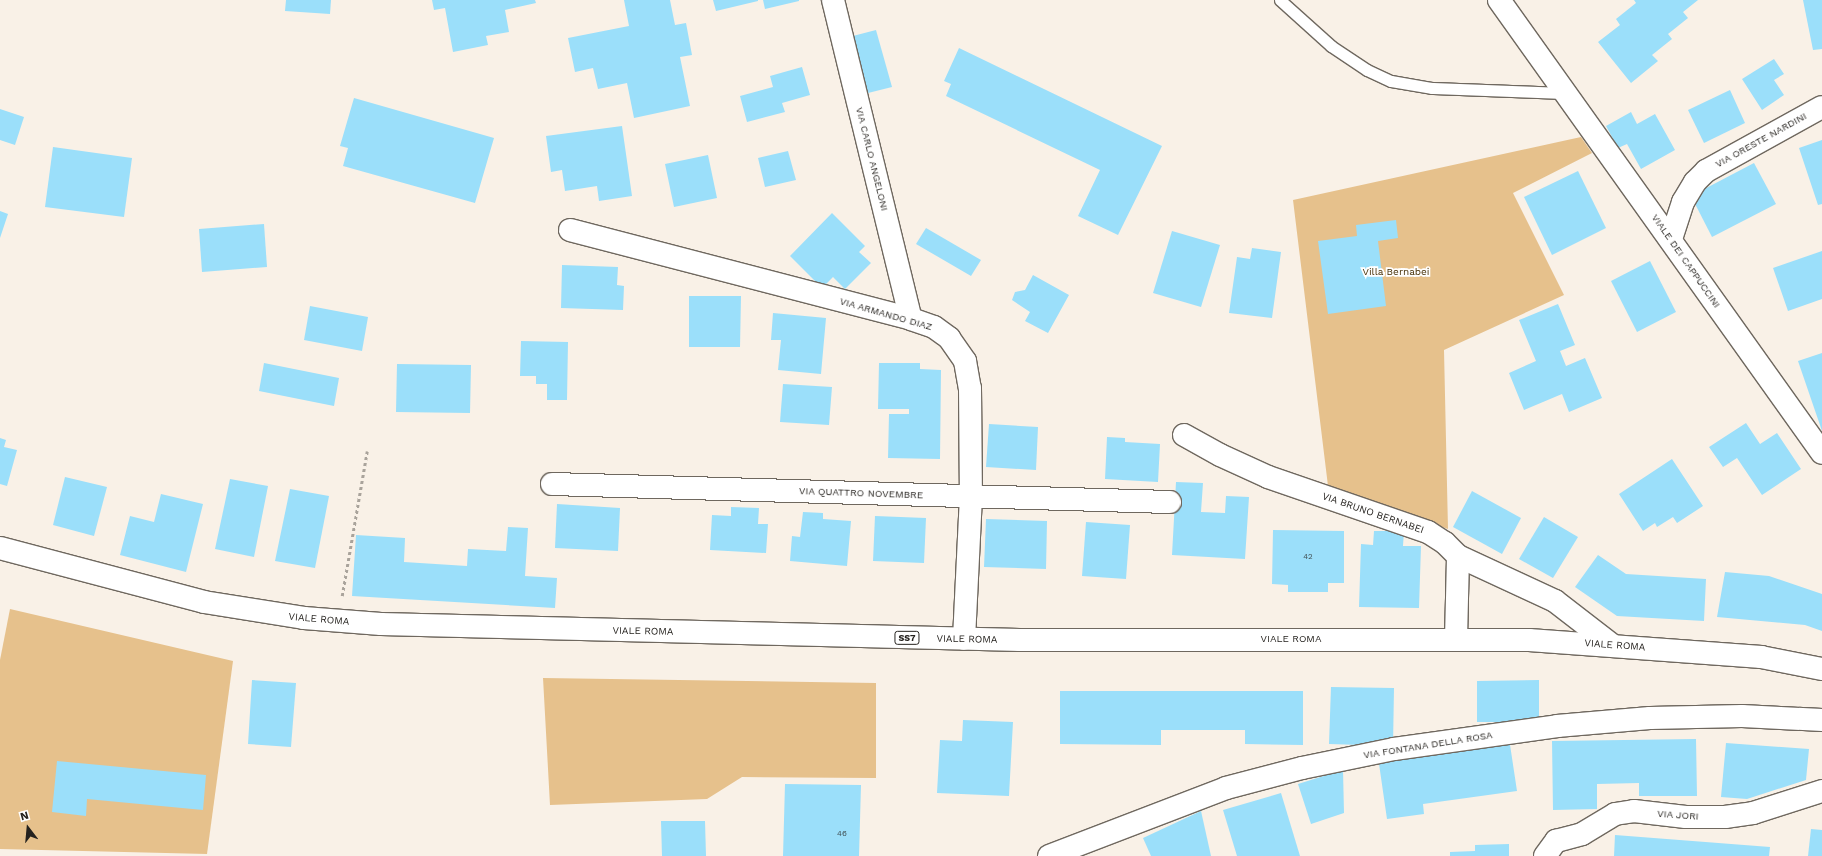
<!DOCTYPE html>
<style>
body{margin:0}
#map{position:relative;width:1822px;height:856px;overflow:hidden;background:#f9f1e7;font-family:"Work Sans",sans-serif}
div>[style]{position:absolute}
.green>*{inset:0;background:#e6c18c}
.building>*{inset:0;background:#9bdffa}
.path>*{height:2.5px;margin-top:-1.25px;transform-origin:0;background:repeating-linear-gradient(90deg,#a9a39b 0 3px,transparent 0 6px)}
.roads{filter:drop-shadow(1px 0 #6f685f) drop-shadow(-1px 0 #6f685f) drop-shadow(0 1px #6f685f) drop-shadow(0 -1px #6f685f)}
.lane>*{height:11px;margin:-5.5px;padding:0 5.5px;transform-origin:5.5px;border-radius:5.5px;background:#fff}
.street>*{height:22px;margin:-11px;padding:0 11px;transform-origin:11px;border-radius:11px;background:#fff}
.secondary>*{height:22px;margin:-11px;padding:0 11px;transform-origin:11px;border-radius:11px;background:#fff}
.primary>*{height:22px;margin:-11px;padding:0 11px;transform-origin:11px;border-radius:11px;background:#fff}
span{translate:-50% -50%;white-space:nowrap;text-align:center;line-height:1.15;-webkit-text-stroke:3.5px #fff;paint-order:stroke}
.number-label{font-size:8px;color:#425155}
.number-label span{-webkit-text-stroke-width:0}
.shield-label span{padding:1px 3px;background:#fff;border:1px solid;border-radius:3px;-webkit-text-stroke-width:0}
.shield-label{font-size:9px;color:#25221e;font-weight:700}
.street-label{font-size:10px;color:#25221e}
.park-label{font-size:10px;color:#442d03}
.north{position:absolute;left:8px;top:808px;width:40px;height:40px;-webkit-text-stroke:3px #fff;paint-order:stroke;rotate:344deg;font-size:11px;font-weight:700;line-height:16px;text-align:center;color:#25221e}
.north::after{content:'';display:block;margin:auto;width:14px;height:18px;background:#25221e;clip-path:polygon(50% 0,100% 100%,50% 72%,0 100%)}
</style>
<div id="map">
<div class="green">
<div style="clip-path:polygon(1581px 137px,1592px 153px,1513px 193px,1564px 295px,1444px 350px,1448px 529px,1328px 486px,1293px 200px)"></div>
<div style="clip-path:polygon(10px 609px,233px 661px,207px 854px,0 849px,0 660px)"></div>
<div style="clip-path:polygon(543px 678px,876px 683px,876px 778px,742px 777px,707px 799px,550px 805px)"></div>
</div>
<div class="building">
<div style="clip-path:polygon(286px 0,331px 0,330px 14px,285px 11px)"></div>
<div style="clip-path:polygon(432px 0,535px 0,536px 3px,505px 10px,509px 32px,486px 36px,488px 45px,453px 52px,445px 8px,434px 10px)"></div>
<div style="clip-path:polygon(624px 0,670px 0,675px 25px,686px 23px,692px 55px,680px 57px,690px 106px,634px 118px,627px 83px,598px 89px,593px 68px,575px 72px,568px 38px,629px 26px)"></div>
<div style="clip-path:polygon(713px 0,758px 0,758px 1px,716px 11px)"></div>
<div style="clip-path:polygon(763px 0,799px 0,799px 1px,765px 9px)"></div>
<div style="clip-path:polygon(1634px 0,1698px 0,1683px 12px,1688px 18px,1668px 34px,1672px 39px,1652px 55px,1658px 61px,1631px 83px,1598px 42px,1620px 25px,1616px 19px,1636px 3px)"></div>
<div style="clip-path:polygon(1803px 0,1822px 0,1822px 49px,1813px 50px)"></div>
<div style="clip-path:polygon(876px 30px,892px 87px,864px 94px,849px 37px)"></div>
<div style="clip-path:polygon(959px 48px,1162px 146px,1118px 235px,1078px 216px,1100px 170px,946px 96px,951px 84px,944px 81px)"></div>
<div style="clip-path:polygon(1774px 59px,1784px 74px,1774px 80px,1784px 95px,1762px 110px,1742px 79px)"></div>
<div style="clip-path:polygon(802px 67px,810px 95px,782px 103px,785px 112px,747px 122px,740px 96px,773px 87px,770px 76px)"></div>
<div style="clip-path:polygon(1730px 90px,1745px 123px,1704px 143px,1688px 110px)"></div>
<div style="clip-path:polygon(354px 98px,494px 138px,475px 203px,343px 166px,348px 148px,340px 146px)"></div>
<div style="clip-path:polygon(0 109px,24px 117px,15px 145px,0 140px)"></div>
<div style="clip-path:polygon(1631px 112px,1637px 124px,1655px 114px,1675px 150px,1641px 169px,1627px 144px,1618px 148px,1606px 126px)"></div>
<div style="clip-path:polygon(622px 126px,632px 196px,599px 201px,597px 186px,565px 191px,562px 170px,551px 172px,546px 136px)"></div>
<div style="clip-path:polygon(1822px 140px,1822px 204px,1818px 205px,1799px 148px)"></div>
<div style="clip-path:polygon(53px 147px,132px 158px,124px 217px,45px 207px)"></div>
<div style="clip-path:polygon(788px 151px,796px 180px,765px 187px,758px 158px)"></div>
<div style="clip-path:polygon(708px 155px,717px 198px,674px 207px,665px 164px)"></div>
<div style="clip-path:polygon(1754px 163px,1776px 204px,1712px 237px,1691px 196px)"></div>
<div style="clip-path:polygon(1578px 171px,1606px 228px,1552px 255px,1524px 197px)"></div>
<div style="clip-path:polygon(0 211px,8px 214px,0 238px)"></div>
<div style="clip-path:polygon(832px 213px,865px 246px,859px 252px,871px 263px,845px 289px,833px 277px,822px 288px,790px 256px)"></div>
<div style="clip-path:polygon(1396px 220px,1398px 238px,1378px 241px,1386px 306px,1328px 314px,1318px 241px,1357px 236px,1356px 225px)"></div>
<div style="clip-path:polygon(264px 224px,267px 267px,202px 272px,199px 229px)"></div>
<div style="clip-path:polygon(926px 228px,981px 260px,971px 276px,916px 244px)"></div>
<div style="clip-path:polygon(1172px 231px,1220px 245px,1201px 307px,1153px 293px)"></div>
<div style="clip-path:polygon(1252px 248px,1281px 252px,1272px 318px,1229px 313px,1237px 257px,1250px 259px)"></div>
<div style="clip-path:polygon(1822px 251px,1822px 299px,1788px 311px,1773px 268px)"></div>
<div style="clip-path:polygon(1650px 261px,1676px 312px,1637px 332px,1611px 281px)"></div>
<div style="clip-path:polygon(562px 265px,618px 267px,617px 285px,624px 286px,623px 310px,561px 308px)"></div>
<div style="clip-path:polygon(1033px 275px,1069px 295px,1048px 333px,1025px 321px,1030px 312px,1012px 300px,1015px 292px,1025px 290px)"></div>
<div style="clip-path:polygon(689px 296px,741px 296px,740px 347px,689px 347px)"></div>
<div style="clip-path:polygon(1558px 304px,1575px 345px,1560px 351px,1566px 366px,1585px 358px,1602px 398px,1569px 412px,1562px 394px,1524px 410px,1509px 373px,1536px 361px,1519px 320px)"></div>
<div style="clip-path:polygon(310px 306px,368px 317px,362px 351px,304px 340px)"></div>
<div style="clip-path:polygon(773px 313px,826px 318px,821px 374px,778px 370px,781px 340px,771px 340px)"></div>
<div style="clip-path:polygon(521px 341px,568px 342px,567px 400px,547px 400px,547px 384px,536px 384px,536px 376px,520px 376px)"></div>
<div style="clip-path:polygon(1822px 353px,1822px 431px,1798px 361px)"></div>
<div style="clip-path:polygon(264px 363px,339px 378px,334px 406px,259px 391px)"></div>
<div style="clip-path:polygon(879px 363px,920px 363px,920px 369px,941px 370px,940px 459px,888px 458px,889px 414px,909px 414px,909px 409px,878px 409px)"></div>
<div style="clip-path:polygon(397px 364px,471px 365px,470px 413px,396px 412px)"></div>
<div style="clip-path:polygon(783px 384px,832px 387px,829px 425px,780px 422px)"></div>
<div style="clip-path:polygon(1746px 423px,1760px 444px,1777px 433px,1801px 469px,1762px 495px,1737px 458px,1723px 467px,1709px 447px)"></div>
<div style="clip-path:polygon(989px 424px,1038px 427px,1036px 470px,986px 467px)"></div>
<div style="clip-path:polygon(1107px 437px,1125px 438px,1125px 442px,1160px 444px,1158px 482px,1105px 479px)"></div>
<div style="clip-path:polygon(0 438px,6px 440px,4px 447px,17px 450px,7px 486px,0 484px)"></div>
<div style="clip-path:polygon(1672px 459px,1703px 506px,1677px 523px,1673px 517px,1657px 527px,1655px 523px,1643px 531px,1619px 494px)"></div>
<div style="clip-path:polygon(65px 477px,107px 487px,94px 536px,53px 525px)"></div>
<div style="clip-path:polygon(230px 479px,268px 486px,254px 557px,215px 549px)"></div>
<div style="clip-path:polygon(1176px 482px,1203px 483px,1201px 512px,1225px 513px,1226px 496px,1249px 497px,1245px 559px,1172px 555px)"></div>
<div style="clip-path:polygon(290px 489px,329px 496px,315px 568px,275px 561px)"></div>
<div style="clip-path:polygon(1472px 491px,1521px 518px,1502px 554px,1453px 527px)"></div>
<div style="clip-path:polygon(161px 494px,203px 504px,186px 572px,120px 555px,130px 516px,154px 522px)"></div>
<div style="clip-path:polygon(557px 504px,620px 508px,618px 551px,555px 548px)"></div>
<div style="clip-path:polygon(731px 507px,759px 508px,758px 524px,768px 524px,766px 553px,710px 550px,712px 515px,731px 516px)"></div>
<div style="clip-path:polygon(803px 512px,823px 513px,823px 519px,851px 521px,847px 566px,790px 561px,792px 536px,800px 537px)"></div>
<div style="clip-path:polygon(875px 516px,926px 518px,924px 563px,873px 561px)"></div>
<div style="clip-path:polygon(1544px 517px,1578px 537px,1553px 578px,1519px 559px)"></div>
<div style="clip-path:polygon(986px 519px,1047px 521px,1046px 569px,984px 567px)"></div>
<div style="clip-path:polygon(1086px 522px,1130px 525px,1126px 579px,1082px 576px)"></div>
<div style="clip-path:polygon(508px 527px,528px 528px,525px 576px,557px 578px,555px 608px,352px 596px,356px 535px,405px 538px,404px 562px,467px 566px,468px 549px,506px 551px)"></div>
<div style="clip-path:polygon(1273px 530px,1344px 531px,1344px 583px,1328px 583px,1328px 592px,1288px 592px,1288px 585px,1272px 584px)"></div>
<div style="clip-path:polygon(1374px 531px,1404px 531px,1403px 546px,1421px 546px,1419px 608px,1359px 607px,1361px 544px,1373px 545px)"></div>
<div style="clip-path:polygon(1598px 555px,1626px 574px,1706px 579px,1704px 621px,1617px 616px,1575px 587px)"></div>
<div style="clip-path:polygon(1725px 572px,1769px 576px,1822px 594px,1822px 631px,1805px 625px,1717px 617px)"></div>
<div style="clip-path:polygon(252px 680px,296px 683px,291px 747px,248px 744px)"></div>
<div style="clip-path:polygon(1539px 680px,1539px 722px,1477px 722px,1477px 681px)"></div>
<div style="clip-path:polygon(1331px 687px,1394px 688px,1393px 746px,1329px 744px)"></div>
<div style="clip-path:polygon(1060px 691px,1303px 691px,1303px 745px,1245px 744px,1245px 730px,1161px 730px,1161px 745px,1060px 744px)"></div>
<div style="clip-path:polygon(963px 720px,1013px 722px,1009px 796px,937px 793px,940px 740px,962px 741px)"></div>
<div style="clip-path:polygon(1509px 738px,1517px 791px,1423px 804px,1424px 814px,1387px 819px,1378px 757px)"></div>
<div style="clip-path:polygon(1696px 739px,1697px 796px,1639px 796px,1639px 783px,1597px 784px,1597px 809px,1553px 810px,1552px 741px)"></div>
<div style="clip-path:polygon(1726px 743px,1809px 749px,1806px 780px,1747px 799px,1721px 797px)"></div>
<div style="clip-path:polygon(57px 761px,206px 775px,203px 810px,87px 799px,86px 816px,52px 812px)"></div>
<div style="clip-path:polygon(1343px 770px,1344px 813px,1311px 824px,1298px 784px)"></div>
<div style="clip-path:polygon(785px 784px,861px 785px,859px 856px,783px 856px)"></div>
<div style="clip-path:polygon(1281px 793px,1300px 856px,1237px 856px,1223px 810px)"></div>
<div style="clip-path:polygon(1201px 811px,1211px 856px,1151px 856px,1143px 838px)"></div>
<div style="clip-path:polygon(661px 821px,705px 821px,706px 856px,662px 856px)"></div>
<div style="clip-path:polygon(1811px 829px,1822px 830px,1822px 856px,1808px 856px)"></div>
<div style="clip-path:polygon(1615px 835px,1770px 847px,1769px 856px,1614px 856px)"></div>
<div style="clip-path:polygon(1509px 844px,1509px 856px,1450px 856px,1450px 852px,1475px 851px,1475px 845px)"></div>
</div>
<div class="path">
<div style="left:342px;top:596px;width:147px;rotate:-80.2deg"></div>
</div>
<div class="roads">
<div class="lane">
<div style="left:1280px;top:0;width:69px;rotate:42deg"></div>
<div style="left:1331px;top:46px;width:43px;rotate:33.7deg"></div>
<div style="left:1367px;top:70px;width:26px;rotate:25deg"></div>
<div style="left:1391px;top:81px;width:42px;rotate:9.7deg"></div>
<div style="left:1432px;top:88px;width:133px;rotate:2.2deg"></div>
</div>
<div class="street">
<div style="left:833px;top:0;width:328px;rotate:76.3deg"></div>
<div style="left:1499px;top:0;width:556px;rotate:54.51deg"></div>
<div style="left:570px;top:230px;width:352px;rotate:14.6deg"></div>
<div style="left:911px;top:319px;width:24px;rotate:19deg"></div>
<div style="left:934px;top:327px;width:19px;rotate:36deg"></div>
<div style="left:949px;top:338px;width:28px;rotate:55deg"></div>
<div style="left:965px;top:361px;width:27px;rotate:80deg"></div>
<div style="left:970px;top:388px;width:108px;rotate:89.5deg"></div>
<div style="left:971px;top:496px;width:143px;rotate:92.8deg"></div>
<div style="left:1671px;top:239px;width:39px;rotate:-72deg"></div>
<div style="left:1683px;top:202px;width:23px;rotate:-59deg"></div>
<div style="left:1695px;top:182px;width:16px;rotate:-45deg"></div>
<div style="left:1706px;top:171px;width:132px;rotate:-28.9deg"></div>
<div style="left:1184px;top:435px;width:41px;rotate:29.1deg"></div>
<div style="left:1220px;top:455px;width:53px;rotate:24.6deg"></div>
<div style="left:1268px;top:477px;width:169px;rotate:19deg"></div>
<div style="left:1428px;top:532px;width:20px;rotate:33deg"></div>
<div style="left:1445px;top:543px;width:18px;rotate:45deg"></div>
<div style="left:1458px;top:556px;width:107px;rotate:24.9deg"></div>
<div style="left:1555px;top:601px;width:72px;rotate:37.7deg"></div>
<div style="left:552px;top:484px;width:618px;rotate:1.67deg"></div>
<div style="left:1456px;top:639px;width:83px;rotate:-88.6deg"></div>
<div style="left:1545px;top:856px;width:19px;rotate:-54deg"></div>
<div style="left:1556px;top:841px;width:27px;rotate:-15deg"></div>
<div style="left:1582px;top:834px;width:39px;rotate:-31deg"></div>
<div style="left:1615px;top:814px;width:19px;rotate:-9deg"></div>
<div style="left:1634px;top:811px;width:52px;rotate:6.6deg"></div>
<div style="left:1686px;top:817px;width:39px"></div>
<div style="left:1725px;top:817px;width:28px;rotate:-8deg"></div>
<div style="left:1753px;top:813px;width:72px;rotate:-17.7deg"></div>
</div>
<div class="secondary">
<div style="left:1049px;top:856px;width:190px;rotate:-21deg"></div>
<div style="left:1226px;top:788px;width:79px;rotate:-14.7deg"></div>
<div style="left:1302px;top:768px;width:94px;rotate:-11.7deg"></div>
<div style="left:1394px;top:749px;width:165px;rotate:-8deg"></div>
<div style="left:1557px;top:726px;width:93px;rotate:-4.9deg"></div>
<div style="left:1650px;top:718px;width:92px;rotate:-1.2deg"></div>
<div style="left:1742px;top:716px;width:80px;rotate:2.9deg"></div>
</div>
<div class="primary">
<div style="left:0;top:548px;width:211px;rotate:14.8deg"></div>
<div style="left:204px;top:602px;width:101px;rotate:9.1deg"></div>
<div style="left:304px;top:618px;width:77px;rotate:4.5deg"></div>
<div style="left:381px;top:624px;width:639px;rotate:1.43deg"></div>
<div style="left:1020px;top:640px;width:509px"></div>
<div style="left:1529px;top:640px;width:233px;rotate:4.2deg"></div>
<div style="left:1761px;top:657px;width:62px;rotate:11.1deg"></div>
</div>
</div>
<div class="number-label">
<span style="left:1308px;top:557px">42</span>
<span style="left:842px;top:834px">46</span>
</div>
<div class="shield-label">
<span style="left:907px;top:638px">SS7</span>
</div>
<div class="street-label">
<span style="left:1761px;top:140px;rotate:-29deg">VIA ORESTE NARDINI</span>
<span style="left:872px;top:159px;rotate:76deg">VIA CARLO ANGELONI</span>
<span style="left:1686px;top:261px;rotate:55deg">VIALE DEI CAPPUCCINI</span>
<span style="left:886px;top:314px;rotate:16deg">VIA ARMANDO DIAZ</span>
<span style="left:861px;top:493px;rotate:2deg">VIA QUATTRO NOVEMBRE</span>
<span style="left:1373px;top:513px;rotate:19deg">VIA BRUNO BERNABEI</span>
<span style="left:319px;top:619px;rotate:5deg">VIALE ROMA</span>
<span style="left:643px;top:631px;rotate:1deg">VIALE ROMA</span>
<span style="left:967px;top:639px;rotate:1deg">VIALE ROMA</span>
<span style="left:1291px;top:639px">VIALE ROMA</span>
<span style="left:1615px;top:645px;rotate:4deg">VIALE ROMA</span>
<span style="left:1428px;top:745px;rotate:-9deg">VIA FONTANA DELLA ROSA</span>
<span style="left:1678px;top:815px;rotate:4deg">VIA JORI</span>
</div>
<div class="park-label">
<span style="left:1396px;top:272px">Villa Bernabei</span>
</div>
<div class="north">N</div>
</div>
